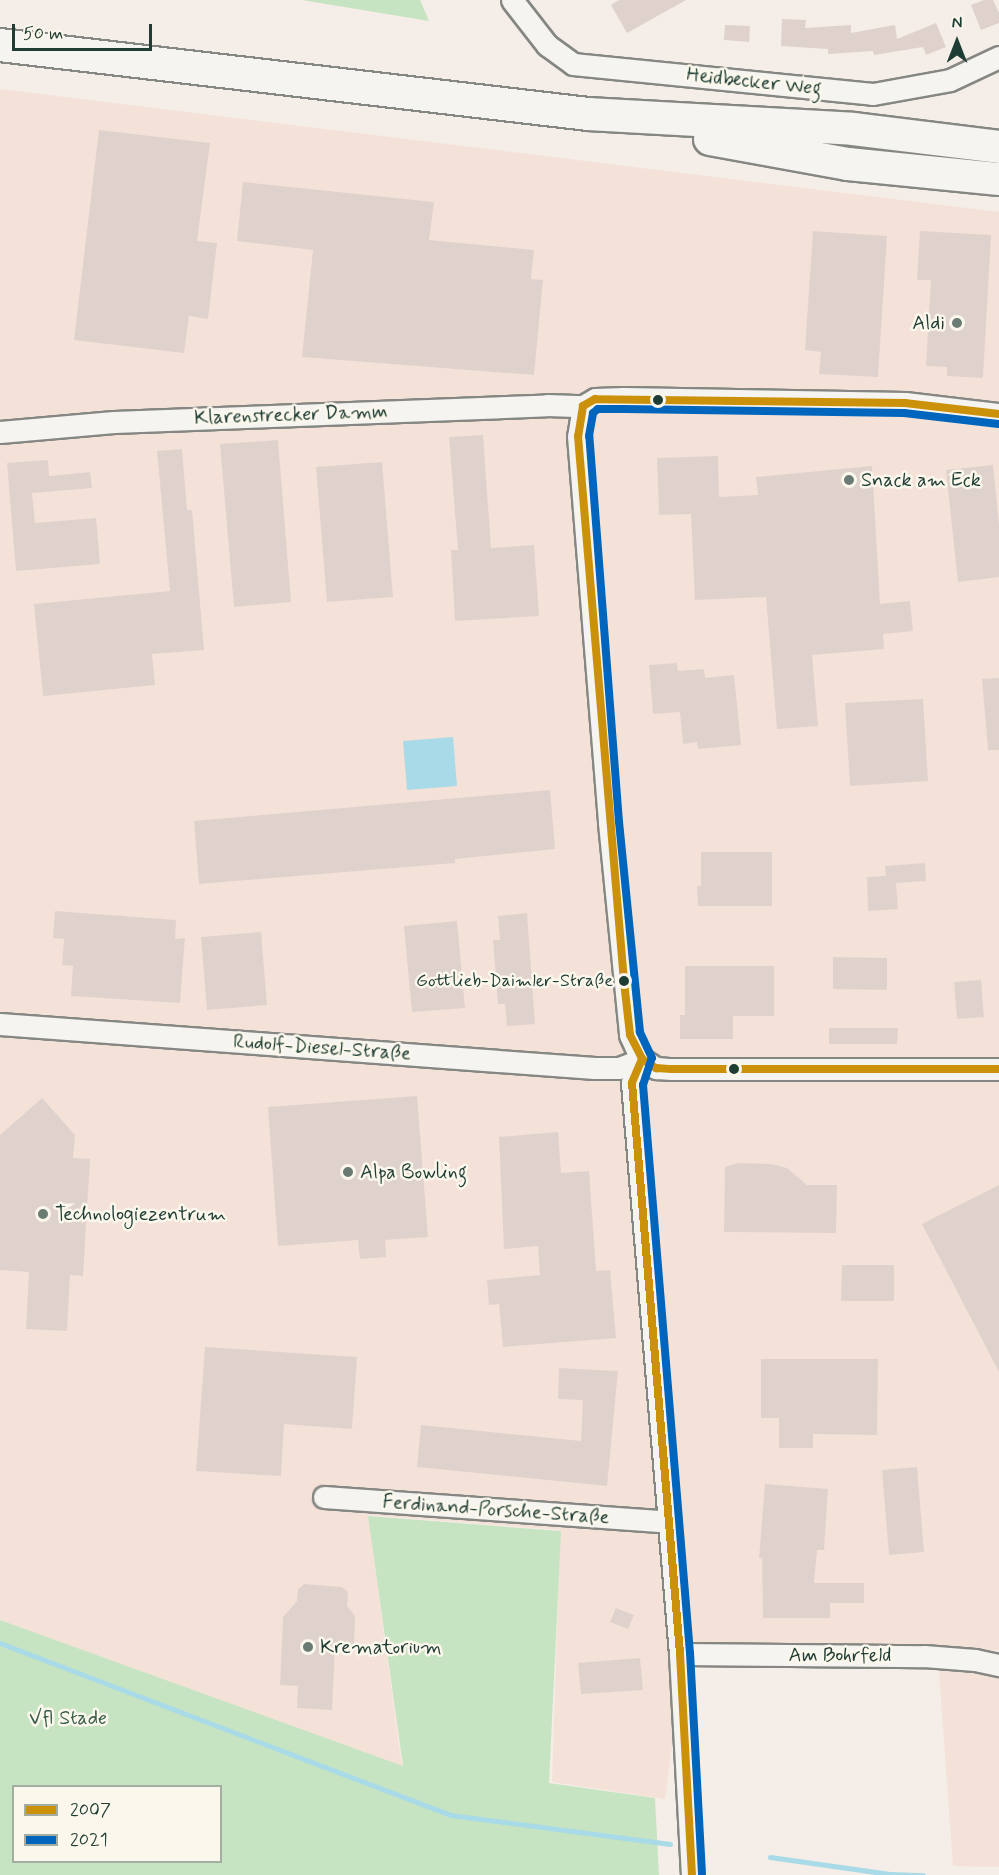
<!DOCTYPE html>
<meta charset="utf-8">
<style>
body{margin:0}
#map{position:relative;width:999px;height:1875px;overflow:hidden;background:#f5ede7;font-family:Mynerve,sans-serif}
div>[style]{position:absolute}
.built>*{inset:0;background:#f4e2d9}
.green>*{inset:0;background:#c7e4c2}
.water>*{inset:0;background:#a8dae7}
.stream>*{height:5px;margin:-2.5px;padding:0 2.5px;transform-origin:2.5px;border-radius:2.5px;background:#a8dae7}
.building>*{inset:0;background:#dfd2cd}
.roads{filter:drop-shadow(2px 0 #858782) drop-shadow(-2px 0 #858782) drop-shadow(0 2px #858782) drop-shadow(0 -2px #858782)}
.street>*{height:21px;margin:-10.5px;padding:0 10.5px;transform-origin:10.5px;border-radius:10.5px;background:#f6f4f0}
.primary>*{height:32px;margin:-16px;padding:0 16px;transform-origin:16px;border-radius:16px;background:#f6f4f0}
.bus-1>*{height:8px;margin:-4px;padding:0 4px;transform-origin:4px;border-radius:4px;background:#cc910a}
.bus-2>*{height:8px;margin:-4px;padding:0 4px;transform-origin:4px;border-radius:4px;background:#0065bd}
.dots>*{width:16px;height:16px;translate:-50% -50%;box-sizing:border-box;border:3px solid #fbf7ec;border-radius:50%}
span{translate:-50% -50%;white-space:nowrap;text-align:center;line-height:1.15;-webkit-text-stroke:5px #fbf7ec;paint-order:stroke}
.bus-label{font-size:18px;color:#1f3d34}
.right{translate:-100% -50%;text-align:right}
.street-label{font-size:20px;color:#1f3d34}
.poi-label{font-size:20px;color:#1f3d34}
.left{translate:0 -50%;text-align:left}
.park-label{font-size:20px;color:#395d4a}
.legend{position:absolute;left:12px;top:1785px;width:210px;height:78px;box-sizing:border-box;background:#fbf7ec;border:2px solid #a3ada2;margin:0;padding:8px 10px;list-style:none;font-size:18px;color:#1f3d34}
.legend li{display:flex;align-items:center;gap:12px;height:30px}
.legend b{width:30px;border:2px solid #a3ada2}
.north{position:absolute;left:927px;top:12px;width:60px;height:60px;-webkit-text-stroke:4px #fbf7ec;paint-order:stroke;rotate:0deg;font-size:16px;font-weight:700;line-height:24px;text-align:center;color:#1f3d34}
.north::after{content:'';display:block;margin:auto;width:21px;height:27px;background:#1f3d34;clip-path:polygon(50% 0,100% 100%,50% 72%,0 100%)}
.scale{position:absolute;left:12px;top:24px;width:140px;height:27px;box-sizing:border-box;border:3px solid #1f3d34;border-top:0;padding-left:8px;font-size:18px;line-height:21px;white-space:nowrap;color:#1f3d34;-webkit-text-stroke:4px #fbf7ec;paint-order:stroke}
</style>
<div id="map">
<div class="built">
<div style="clip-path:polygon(0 89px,999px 212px,999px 1650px,685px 1648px,665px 1799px,552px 1782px,560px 1530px,368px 1515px,402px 1767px,0 1620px)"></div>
<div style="clip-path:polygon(948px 1665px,999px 1678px,999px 1867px,953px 1866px,939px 1672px)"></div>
</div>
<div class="green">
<div style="clip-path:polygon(302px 0,420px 0,429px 21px)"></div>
<div style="clip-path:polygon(evenodd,368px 1516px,561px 1531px,549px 1783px,655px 1798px,659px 1875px,0 1875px,0 1620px,403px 1766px,368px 1516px,220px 1786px,220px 1862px,14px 1862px,14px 1786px,220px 1786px)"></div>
</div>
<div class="water">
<div style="clip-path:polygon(453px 737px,457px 786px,407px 790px,403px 741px)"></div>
</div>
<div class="stream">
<div style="left:0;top:1643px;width:482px;rotate:20.9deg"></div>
<div style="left:450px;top:1815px;width:222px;rotate:7.5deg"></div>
<div style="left:770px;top:1857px;width:121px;rotate:8.1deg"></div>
<div style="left:890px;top:1874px;width:33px;rotate:2deg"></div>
</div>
<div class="building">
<div style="clip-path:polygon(619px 0,686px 0,627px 33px,611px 5px)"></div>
<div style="clip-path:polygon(984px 0,993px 0,999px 13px,999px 23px,981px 30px,971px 5px)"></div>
<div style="clip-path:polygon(782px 19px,806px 20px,805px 28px,851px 25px,851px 33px,895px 25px,897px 39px,936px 23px,946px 47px,926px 55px,923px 47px,874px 55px,873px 51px,828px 54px,828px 49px,781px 46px)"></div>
<div style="clip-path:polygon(725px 25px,750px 26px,749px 42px,724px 40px)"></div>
<div style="clip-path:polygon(99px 130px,210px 143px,197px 241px,217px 243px,208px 319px,189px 316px,184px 353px,74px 340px)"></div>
<div style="clip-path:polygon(243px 182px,434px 202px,429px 240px,534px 250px,531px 279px,543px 280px,534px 375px,302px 357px,313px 250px,237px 241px)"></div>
<div style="clip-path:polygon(813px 231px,887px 236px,878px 377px,819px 374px,821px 352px,805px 350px)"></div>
<div style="clip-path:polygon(920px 231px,991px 235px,983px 378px,947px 376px,947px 367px,926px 366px,931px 280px,917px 280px)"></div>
<div style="clip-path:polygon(483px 435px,491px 548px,534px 545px,539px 616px,455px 621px,451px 550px,458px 550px,449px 437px)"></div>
<div style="clip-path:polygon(278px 440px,291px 602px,234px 607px,220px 444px)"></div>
<div style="clip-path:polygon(182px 449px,187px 510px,192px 510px,204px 650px,152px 654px,155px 685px,43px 696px,34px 604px,170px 591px,157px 451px)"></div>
<div style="clip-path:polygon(718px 456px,719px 497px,758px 495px,756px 477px,872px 466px,880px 604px,910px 601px,913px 631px,883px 634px,884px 649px,812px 655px,818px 726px,777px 729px,766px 597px,695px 600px,691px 514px,659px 515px,657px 458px)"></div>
<div style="clip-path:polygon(48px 460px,49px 476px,90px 472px,92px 488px,32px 493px,35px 523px,96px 518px,100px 564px,16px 571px,7px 463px)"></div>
<div style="clip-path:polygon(382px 462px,393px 597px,327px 602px,316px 467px)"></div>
<div style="clip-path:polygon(993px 465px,999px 524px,999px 577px,958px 582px,946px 470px)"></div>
<div style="clip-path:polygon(677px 663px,678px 671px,704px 669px,705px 678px,734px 675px,741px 745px,698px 749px,697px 742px,683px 744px,680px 712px,653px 714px,649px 665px)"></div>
<div style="clip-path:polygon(999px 678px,999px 750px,988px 750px,982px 679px)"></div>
<div style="clip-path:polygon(923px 699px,928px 781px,850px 786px,845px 703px)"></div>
<div style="clip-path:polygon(550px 790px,555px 849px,455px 859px,455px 863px,199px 884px,194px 821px)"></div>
<div style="clip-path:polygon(701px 852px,772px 852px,772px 906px,698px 906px,697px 886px,701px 886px)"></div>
<div style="clip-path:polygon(925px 863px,926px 881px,896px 883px,898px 909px,868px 911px,867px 877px,886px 876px,885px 866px)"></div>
<div style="clip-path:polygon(55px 911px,176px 920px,175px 939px,185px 938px,180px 1003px,71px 996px,73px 966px,62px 965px,64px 939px,53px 938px)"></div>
<div style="clip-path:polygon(527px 913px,535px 1024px,507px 1026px,505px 1004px,498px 1004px,493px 940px,500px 940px,498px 916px)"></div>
<div style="clip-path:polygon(457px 921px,465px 1008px,412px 1012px,404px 926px)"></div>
<div style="clip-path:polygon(261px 932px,267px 1005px,207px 1010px,201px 937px)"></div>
<div style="clip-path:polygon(833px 957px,887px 958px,887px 990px,833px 989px)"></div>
<div style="clip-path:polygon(685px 966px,774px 966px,774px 1016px,733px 1016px,733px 1039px,680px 1039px,680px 1015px,685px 1015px)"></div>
<div style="clip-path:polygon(981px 980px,984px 1017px,957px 1019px,954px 982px)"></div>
<div style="clip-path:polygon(829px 1028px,898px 1028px,897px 1044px,829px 1044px)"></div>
<div style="clip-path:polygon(417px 1096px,428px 1237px,385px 1240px,386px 1257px,360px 1259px,358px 1240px,278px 1246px,268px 1107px)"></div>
<div style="clip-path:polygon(42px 1098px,75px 1135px,73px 1158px,90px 1159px,83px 1276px,70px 1275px,67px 1331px,26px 1329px,29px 1272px,0 1270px,0 1135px)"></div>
<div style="clip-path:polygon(558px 1132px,561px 1173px,589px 1171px,596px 1271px,610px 1270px,616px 1338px,503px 1347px,499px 1304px,489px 1305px,487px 1280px,540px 1275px,538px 1246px,504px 1249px,499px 1137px)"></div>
<div style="clip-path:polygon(738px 1163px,771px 1164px,787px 1168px,807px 1185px,837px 1185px,836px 1233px,724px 1232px,725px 1167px)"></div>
<div style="clip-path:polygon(999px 1185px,999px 1372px,922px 1224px)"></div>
<div style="clip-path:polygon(842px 1265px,894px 1265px,894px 1301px,841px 1301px)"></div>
<div style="clip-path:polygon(205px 1347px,357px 1357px,352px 1429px,284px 1424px,281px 1476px,196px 1471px)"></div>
<div style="clip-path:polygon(761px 1359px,878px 1359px,877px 1435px,813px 1434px,813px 1448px,779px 1448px,779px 1418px,761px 1418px)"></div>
<div style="clip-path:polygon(559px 1368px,618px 1371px,607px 1486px,417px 1467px,421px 1425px,581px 1441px,583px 1400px,558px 1399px)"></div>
<div style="clip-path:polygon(917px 1467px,924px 1552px,889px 1555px,882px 1470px)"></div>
<div style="clip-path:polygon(765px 1484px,828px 1489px,824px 1550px,817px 1550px,814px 1583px,864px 1583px,864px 1603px,830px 1603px,830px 1618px,763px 1618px,762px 1558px,759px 1558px)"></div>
<div style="clip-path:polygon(304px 1584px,342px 1587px,348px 1592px,347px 1606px,355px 1616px,354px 1648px,335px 1646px,332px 1710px,297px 1708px,298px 1686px,280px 1685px,283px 1617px,297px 1601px,298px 1589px)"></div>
<div style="clip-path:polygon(616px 1608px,634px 1615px,628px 1629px,610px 1622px)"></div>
<div style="clip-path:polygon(640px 1658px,643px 1690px,581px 1694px,578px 1663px)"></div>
</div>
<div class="roads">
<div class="street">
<div style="left:512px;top:0;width:57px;rotate:52.1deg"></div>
<div style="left:547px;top:45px;width:32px;rotate:36deg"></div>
<div style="left:573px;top:64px;width:301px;rotate:5.7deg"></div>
<div style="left:873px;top:94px;width:78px;rotate:-10.3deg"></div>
<div style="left:950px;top:80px;width:54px;rotate:-25.1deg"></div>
<div style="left:583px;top:406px;width:30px;rotate:99deg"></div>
<div style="left:578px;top:436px;width:388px;rotate:85.4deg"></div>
<div style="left:609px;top:823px;width:213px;rotate:84.3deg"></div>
<div style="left:630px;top:1035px;width:14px;rotate:65deg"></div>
<div style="left:636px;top:1048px;width:13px;rotate:61deg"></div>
<div style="left:642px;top:1059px;width:17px;rotate:33deg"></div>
<div style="left:656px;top:1068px;width:16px;rotate:4deg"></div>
<div style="left:672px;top:1069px;width:327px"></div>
<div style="left:583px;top:406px;width:14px;rotate:-30deg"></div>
<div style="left:595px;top:399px;width:29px;rotate:-2deg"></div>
<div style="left:624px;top:398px;width:281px;rotate:1deg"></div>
<div style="left:905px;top:403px;width:95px;rotate:6.7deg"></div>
<div style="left:0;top:432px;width:114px;rotate:-5deg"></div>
<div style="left:114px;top:422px;width:433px;rotate:-2.2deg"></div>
<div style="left:547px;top:405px;width:36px;rotate:2deg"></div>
<div style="left:0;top:1024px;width:596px;rotate:4.24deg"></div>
<div style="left:594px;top:1068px;width:25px"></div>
<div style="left:619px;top:1068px;width:25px;rotate:-21deg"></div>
<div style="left:642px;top:1059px;width:26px;rotate:113deg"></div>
<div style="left:632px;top:1083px;width:573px;rotate:85.19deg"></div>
<div style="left:680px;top:1654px;width:221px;rotate:86.9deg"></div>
<div style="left:324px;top:1497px;width:346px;rotate:4.1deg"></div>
<div style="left:680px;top:1654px;width:244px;rotate:0.5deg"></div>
<div style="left:924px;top:1656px;width:51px;rotate:4.5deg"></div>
<div style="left:975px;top:1660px;width:25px;rotate:12deg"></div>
</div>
<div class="primary">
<div style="left:0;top:45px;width:592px;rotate:6.69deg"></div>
<div style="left:588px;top:114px;width:265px;rotate:3.2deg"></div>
<div style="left:853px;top:129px;width:147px;rotate:7deg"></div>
<div style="left:710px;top:139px;width:140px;rotate:10.3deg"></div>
<div style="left:848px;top:164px;width:152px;rotate:5.7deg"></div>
</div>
</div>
<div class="bus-1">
<div style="left:999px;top:414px;width:95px;rotate:-173.3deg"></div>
<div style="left:905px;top:403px;width:310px;rotate:-179.3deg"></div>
<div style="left:595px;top:399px;width:14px;rotate:150deg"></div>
<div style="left:583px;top:406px;width:30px;rotate:99deg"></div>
<div style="left:578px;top:436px;width:548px;rotate:85.18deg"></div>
<div style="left:624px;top:982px;width:53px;rotate:83.5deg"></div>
<div style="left:630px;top:1035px;width:27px;rotate:63deg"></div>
<div style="left:642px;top:1059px;width:17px;rotate:33deg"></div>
<div style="left:656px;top:1068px;width:16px;rotate:4deg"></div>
<div style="left:672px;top:1069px;width:327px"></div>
<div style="left:642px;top:1059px;width:26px;rotate:113deg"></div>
<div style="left:632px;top:1083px;width:573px;rotate:85.19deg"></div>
<div style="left:680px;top:1654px;width:221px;rotate:86.9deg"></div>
</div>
<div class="bus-2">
<div style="left:702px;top:1874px;width:221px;rotate:-93.1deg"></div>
<div style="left:690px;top:1653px;width:570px;rotate:-94.73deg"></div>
<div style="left:643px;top:1085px;width:28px;rotate:-72deg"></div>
<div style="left:652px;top:1058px;width:29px;rotate:-115deg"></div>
<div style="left:640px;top:1032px;width:211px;rotate:-95.7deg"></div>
<div style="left:619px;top:822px;width:387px;rotate:-94.4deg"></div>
<div style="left:589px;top:436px;width:23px;rotate:-80deg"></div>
<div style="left:593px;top:413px;width:6px;rotate:-39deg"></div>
<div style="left:598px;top:409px;width:26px"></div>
<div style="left:624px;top:409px;width:280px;rotate:0.8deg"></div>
<div style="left:904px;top:413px;width:95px;rotate:6.7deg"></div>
</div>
<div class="dots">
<div style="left:957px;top:323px;background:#6a7b73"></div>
<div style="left:658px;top:400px;background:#1f3d34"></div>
<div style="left:849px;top:480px;background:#6a7b73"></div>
<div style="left:624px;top:981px;background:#1f3d34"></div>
<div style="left:734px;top:1069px;background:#1f3d34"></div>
<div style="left:348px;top:1172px;background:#6a7b73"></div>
<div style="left:43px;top:1214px;background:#6a7b73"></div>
<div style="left:308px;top:1647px;background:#6a7b73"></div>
</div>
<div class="bus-label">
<span class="right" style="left:613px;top:981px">Gottlieb-Daimler-Straße</span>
</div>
<div class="street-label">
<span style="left:754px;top:82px;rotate:6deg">Heidbecker Weg</span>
<span style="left:291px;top:415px;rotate:-2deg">Klarenstrecker Damm</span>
<span style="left:322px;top:1048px;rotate:4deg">Rudolf-Diesel-Straße</span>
<span style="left:496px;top:1510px;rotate:4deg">Ferdinand-Porsche-Straße</span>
<span style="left:840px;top:1655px">Am Bohrfeld</span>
</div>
<div class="poi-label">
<span class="right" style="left:945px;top:323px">Aldi</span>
<span class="left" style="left:861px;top:480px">Snack am Eck</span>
<span class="left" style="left:360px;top:1172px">Alpa Bowling</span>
<span class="left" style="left:55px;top:1214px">Technologiezentrum</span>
<span class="left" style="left:320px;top:1647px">Krematorium</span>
</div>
<div class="park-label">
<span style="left:68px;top:1718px">Vfl Stade</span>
</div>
<ul class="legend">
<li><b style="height:8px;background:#cc910a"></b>2007</li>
<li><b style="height:8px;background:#0065bd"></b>2021</li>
</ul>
<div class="north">N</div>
<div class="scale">50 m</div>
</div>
